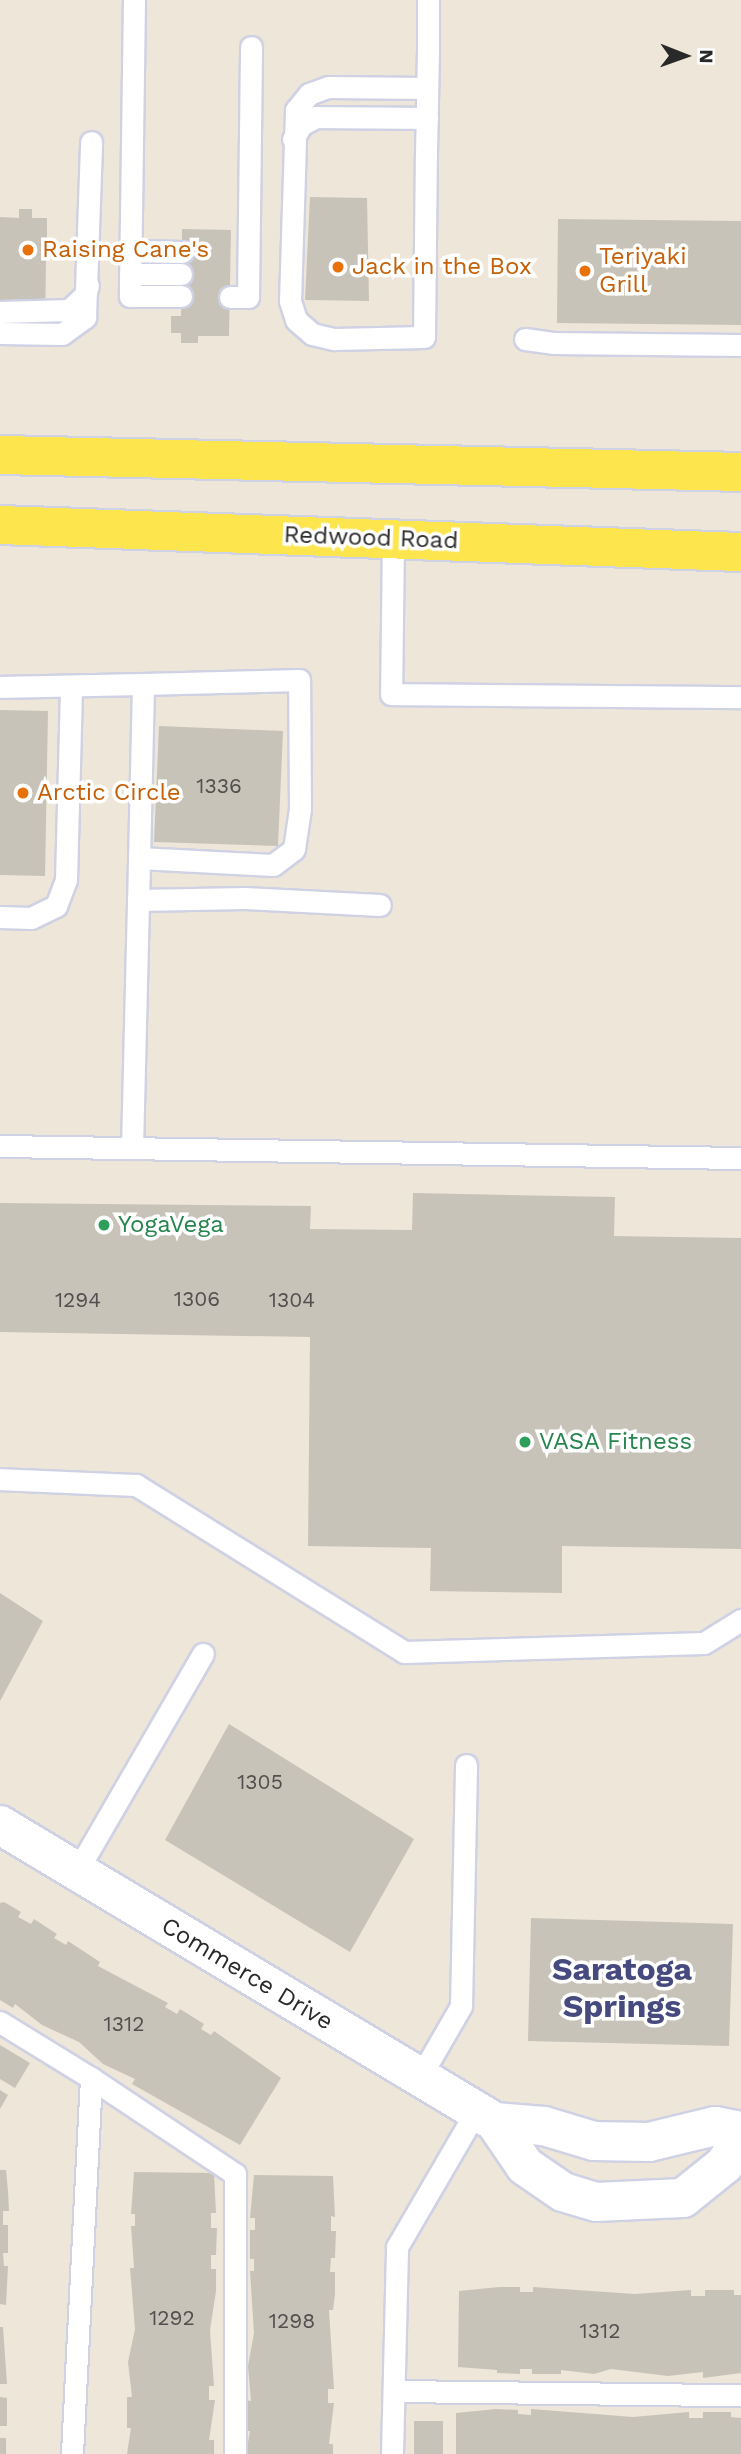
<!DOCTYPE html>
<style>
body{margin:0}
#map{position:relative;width:741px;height:2454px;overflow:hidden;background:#ede6d9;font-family:"Work Sans",sans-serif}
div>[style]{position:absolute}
.building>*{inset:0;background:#c8c3b9}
.roads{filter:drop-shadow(2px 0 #cfd1e4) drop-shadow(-2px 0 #cfd1e4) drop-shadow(0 2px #cfd1e4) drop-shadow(0 -2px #cfd1e4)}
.service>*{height:21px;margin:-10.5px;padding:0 10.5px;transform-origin:10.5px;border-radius:10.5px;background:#fff}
.minor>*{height:38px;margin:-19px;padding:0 19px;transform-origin:19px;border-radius:19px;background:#fff}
.primary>*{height:38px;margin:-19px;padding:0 19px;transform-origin:19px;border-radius:19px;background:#fde54e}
.dots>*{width:19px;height:19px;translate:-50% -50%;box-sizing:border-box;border:4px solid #fff;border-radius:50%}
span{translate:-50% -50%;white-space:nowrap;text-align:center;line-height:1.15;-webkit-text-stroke:7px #fff;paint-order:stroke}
.number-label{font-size:21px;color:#51504d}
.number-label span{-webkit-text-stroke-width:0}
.food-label{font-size:24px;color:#c56008}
.left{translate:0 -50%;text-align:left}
.street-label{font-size:24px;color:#292929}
.leisure-label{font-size:24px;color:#27864d}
.district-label{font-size:32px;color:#464a7e;font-weight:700}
.north{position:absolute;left:650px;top:21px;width:70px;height:70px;-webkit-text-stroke:5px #fff;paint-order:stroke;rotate:91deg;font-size:19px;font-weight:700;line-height:28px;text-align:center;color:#292929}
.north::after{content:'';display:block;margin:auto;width:24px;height:32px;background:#292929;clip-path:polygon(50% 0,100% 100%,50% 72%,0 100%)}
</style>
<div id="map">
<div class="building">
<div style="clip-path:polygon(310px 197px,367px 198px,369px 301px,305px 300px)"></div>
<div style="clip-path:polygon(19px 209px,32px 209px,32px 218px,47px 218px,47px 243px,56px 243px,56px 256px,46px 256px,45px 337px,15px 336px,16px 300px,0 300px,0 217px,19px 218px)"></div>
<div style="clip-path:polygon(558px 219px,741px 221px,741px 325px,557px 323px)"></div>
<div style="clip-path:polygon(182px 229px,231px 230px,229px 336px,198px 336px,198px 343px,181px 343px,181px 333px,171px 333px,171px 316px,181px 316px)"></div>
<div style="clip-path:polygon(0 710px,48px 711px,45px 876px,0 875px)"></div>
<div style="clip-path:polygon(159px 726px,283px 731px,278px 846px,154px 842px)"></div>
<div style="clip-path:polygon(413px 1193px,615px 1197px,614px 1236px,741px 1238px,741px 1549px,562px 1546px,562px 1593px,430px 1591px,431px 1548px,308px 1546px,310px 1337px,0 1332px,0 1203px,311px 1206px,310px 1229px,412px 1230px)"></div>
<div style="clip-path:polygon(0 1593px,43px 1621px,0 1701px)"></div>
<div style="clip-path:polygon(229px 1724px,414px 1839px,350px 1952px,165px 1840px)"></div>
<div style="clip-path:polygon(4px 1902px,21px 1912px,18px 1917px,31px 1924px,34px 1919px,57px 1934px,54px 1938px,66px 1945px,68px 1941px,100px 1962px,98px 1966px,168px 2003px,165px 2007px,177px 2014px,180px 2009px,204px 2024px,201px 2029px,211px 2035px,214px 2031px,281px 2078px,240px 2145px,132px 2084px,135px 2079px,103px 2064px,79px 2042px,42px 2025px,15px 2004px,13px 2008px,0 2000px,0 1903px)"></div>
<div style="clip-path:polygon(531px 1918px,733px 1924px,729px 2046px,528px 2041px)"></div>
<div style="clip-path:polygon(0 2045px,30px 2063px,15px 2088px,0 2079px)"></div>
<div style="clip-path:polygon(0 2090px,8px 2095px,0 2109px)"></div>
<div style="clip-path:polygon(0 2170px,6px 2170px,8px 2191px,9px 2211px,3px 2211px,3px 2225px,8px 2225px,8px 2253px,3px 2253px,4px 2266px,8px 2266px,6px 2305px,0 2304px)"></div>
<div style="clip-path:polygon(134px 2172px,214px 2173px,216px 2213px,211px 2213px,211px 2228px,217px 2228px,216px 2255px,211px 2255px,211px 2269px,216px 2269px,216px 2291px,210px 2330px,214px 2386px,209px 2386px,209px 2400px,215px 2400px,209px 2440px,214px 2440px,214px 2454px,127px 2454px,131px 2428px,127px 2428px,127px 2397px,132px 2397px,128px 2362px,135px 2329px,130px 2268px,134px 2268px,131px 2226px,135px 2226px,135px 2214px,131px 2214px)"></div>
<div style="clip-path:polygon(254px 2175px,333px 2176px,335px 2217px,331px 2216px,331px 2231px,336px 2231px,335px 2258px,331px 2258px,330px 2272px,335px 2272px,335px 2294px,333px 2310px,329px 2310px,334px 2389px,328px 2389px,328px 2403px,334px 2403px,329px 2444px,333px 2444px,333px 2454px,246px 2454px,250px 2431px,246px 2431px,246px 2400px,251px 2401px,248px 2366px,254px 2333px,250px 2271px,254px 2271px,254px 2259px,250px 2259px,250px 2230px,255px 2230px,255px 2218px,250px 2218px)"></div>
<div style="clip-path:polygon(499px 2287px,520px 2287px,520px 2292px,533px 2292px,533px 2287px,635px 2294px,691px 2290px,691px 2296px,705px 2296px,705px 2290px,734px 2290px,734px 2295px,741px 2295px,741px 2373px,703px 2378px,703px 2372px,668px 2376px,611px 2369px,594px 2374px,561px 2370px,561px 2374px,532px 2374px,532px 2369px,520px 2369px,520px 2374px,497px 2373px,497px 2370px,458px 2367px,459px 2291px)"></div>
<div style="clip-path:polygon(0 2327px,3px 2327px,7px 2384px,0 2384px)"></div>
<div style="clip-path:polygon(0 2397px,7px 2398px,7px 2426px,0 2426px)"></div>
<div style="clip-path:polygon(496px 2409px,518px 2410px,518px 2414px,531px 2415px,531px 2409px,633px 2417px,689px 2412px,689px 2418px,703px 2418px,703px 2412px,731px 2412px,731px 2417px,741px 2418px,741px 2454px,456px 2454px,456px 2413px)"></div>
<div style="clip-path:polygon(414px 2421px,443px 2421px,443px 2454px,414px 2454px)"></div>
<div style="clip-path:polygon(0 2438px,6px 2438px,6px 2454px,0 2454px)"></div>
</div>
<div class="roads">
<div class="service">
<div style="left:134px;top:0;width:296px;rotate:90.8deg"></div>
<div style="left:130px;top:296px;width:51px"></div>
<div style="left:427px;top:88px;width:99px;rotate:-179.4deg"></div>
<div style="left:328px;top:87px;width:20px;rotate:160deg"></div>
<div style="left:309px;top:94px;width:21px;rotate:129deg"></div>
<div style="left:296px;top:110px;width:191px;rotate:91.8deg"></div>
<div style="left:290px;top:301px;width:20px;rotate:72deg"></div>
<div style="left:296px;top:320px;width:21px;rotate:41deg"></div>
<div style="left:312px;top:334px;width:23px;rotate:13deg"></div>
<div style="left:334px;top:339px;width:90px;rotate:-1.3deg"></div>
<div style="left:424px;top:337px;width:183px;rotate:-89.4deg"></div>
<div style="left:426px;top:154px;width:104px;rotate:-88.9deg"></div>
<div style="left:428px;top:50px;width:50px;rotate:-90deg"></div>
<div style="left:293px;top:139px;width:16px;rotate:-60deg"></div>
<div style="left:301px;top:125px;width:17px;rotate:-28deg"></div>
<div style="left:316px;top:117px;width:111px;rotate:0.5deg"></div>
<div style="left:131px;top:251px;width:51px;rotate:1.1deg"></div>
<div style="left:130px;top:274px;width:51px"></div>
<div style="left:230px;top:297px;width:18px"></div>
<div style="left:248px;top:297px;width:250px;rotate:-89.3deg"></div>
<div style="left:0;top:312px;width:69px;rotate:-1.7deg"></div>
<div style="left:69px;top:310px;width:22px;rotate:-43deg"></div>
<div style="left:85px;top:295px;width:10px;rotate:-73deg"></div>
<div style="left:0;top:333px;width:62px;rotate:0.9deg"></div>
<div style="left:62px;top:334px;width:29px;rotate:-36deg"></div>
<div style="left:85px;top:317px;width:175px;rotate:-88deg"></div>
<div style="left:525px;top:339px;width:28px;rotate:8deg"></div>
<div style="left:553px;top:343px;width:188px;rotate:0.6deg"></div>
<div style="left:393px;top:539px;width:155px;rotate:90.7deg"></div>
<div style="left:391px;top:694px;width:350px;rotate:0.5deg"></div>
<div style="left:0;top:687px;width:143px;rotate:-1.2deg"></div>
<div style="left:143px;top:684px;width:216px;rotate:91.3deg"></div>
<div style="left:139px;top:858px;width:134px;rotate:3deg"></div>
<div style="left:273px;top:865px;width:26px;rotate:-37deg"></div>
<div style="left:294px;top:849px;width:40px;rotate:-81.5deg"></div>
<div style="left:300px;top:809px;width:129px;rotate:-90.4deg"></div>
<div style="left:299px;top:680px;width:156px;rotate:178.5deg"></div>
<div style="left:0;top:917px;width:31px;rotate:2deg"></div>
<div style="left:31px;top:918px;width:28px;rotate:-26deg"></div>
<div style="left:56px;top:906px;width:28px;rotate:-69deg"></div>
<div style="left:66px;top:880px;width:191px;rotate:-88.5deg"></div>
<div style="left:0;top:1146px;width:741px;rotate:0.93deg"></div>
<div style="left:132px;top:1148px;width:248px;rotate:-88.6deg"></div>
<div style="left:138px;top:900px;width:107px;rotate:-1.1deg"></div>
<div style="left:245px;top:898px;width:135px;rotate:3deg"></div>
<div style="left:0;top:1479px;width:136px;rotate:2.5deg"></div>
<div style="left:136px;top:1485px;width:316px;rotate:31.9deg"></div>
<div style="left:404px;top:1652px;width:300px;rotate:-1.7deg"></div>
<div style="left:704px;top:1643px;width:44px;rotate:-31.9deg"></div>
<div style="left:77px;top:1871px;width:251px;rotate:-59.9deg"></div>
<div style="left:0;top:2022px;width:107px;rotate:31.6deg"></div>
<div style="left:91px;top:2078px;width:376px;rotate:92.9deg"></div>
<div style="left:420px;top:2077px;width:82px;rotate:-60deg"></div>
<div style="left:461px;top:2006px;width:241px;rotate:-88.8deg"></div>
<div style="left:91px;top:2078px;width:173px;rotate:33.7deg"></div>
<div style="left:235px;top:2174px;width:280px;rotate:90deg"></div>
<div style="left:394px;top:2391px;width:347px;rotate:0.7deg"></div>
<div style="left:392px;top:2454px;width:207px;rotate:-88.6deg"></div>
<div style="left:397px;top:2247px;width:157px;rotate:-59.8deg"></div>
</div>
<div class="minor">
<div style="left:0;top:1825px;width:577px;rotate:30.96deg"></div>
<div style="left:495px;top:2122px;width:53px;rotate:55.7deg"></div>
<div style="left:525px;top:2166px;width:46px;rotate:34.4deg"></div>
<div style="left:563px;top:2192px;width:34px;rotate:17deg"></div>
<div style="left:596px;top:2202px;width:87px;rotate:-2.6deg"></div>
<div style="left:683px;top:2198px;width:53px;rotate:-38.8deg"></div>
<div style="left:724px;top:2165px;width:29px;rotate:-55deg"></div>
<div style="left:495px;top:2122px;width:49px;rotate:4.7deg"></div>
<div style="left:544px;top:2126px;width:52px;rotate:16.7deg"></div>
<div style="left:594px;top:2141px;width:55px;rotate:1deg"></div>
<div style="left:649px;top:2142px;width:68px;rotate:-13.6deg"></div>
<div style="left:715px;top:2126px;width:26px;rotate:11deg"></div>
</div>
<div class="primary">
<div style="left:0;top:455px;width:741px;rotate:1.31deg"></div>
<div style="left:0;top:525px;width:741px;rotate:2.09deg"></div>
</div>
</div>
<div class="dots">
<div style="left:28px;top:250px;background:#e8710a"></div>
<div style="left:338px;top:267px;background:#e8710a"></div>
<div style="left:585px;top:271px;background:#e8710a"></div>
<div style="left:23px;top:793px;background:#e8710a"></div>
<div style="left:104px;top:1225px;background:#2e9e5b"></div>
<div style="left:525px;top:1442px;background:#2e9e5b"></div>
</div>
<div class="number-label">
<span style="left:219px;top:786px">1336</span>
<span style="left:197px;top:1299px">1306</span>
<span style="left:78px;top:1300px">1294</span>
<span style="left:292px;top:1300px">1304</span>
<span style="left:260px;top:1782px">1305</span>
<span style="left:124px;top:2024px">1312</span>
<span style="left:172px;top:2318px">1292</span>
<span style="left:292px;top:2321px">1298</span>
<span style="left:600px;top:2331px">1312</span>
</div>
<div class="food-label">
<span class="left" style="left:42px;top:250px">Raising Cane's</span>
<span class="left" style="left:599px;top:271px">Teriyaki<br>Grill</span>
<span class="left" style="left:352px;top:267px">Jack in the Box</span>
<span class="left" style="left:37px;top:793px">Arctic Circle</span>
</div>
<div class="street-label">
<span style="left:371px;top:538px;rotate:2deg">Redwood Road</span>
<span style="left:247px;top:1974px;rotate:31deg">Commerce Drive</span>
</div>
<div class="leisure-label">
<span class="left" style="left:118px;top:1225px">YogaVega</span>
<span class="left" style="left:539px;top:1442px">VASA Fitness</span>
</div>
<div class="district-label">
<span style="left:622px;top:1988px">Saratoga<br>Springs</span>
</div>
<div class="north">N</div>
</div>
